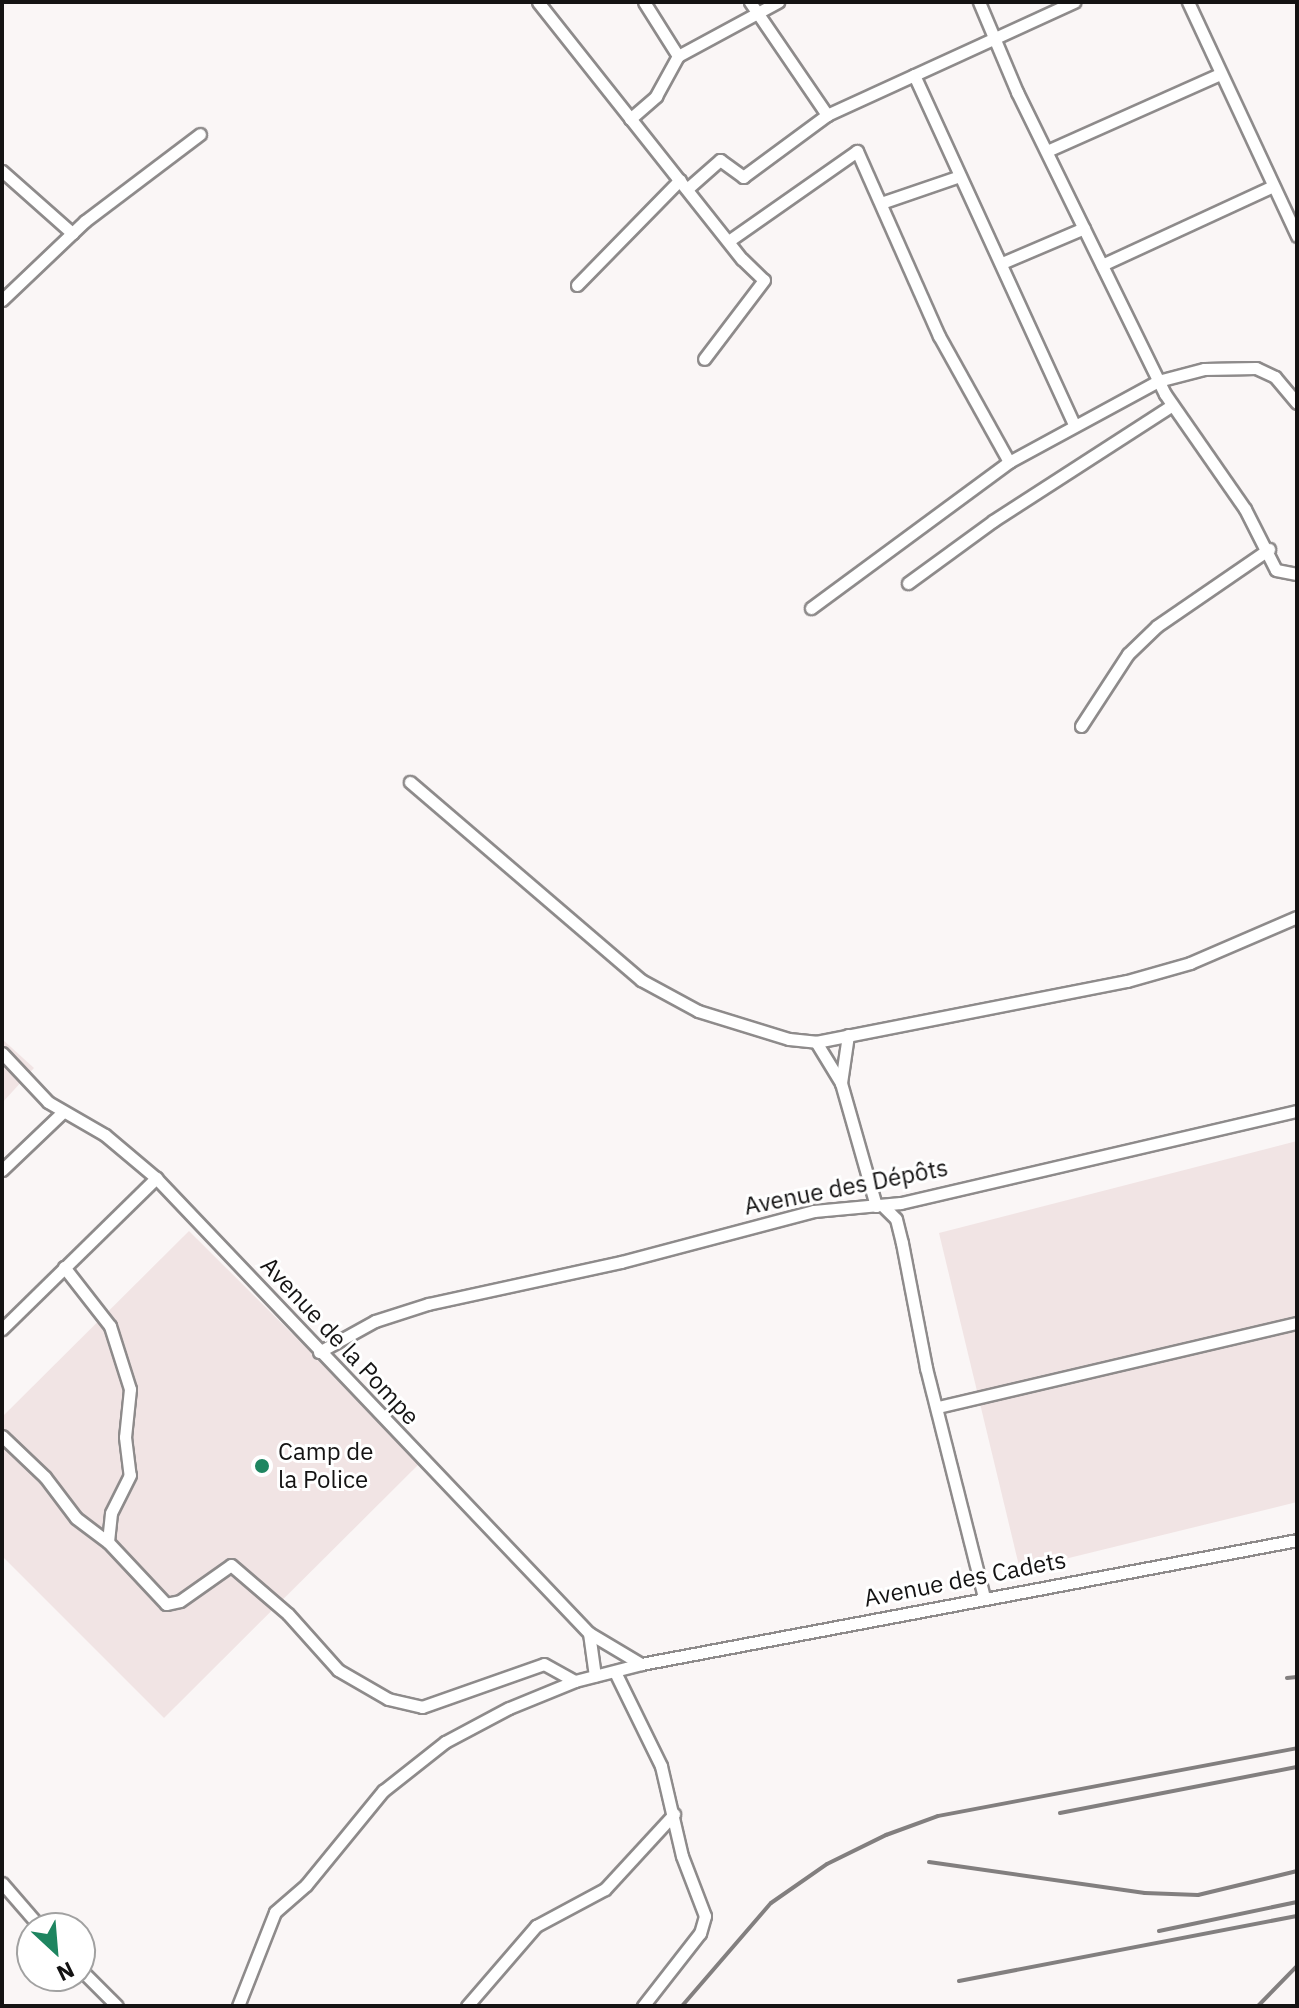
<!DOCTYPE html>
<meta charset="utf-8">
<style>
body{margin:0}
#map{position:relative;width:1299px;height:2008px;overflow:hidden;background:#faf6f6;font-family:"IBM Plex Sans",sans-serif}
div>[style]{position:absolute}
.built>*{inset:0;background:#f1e4e4}
.roads{filter:drop-shadow(2px 0 #8e8b8b) drop-shadow(-2px 0 #8e8b8b) drop-shadow(0 2px #8e8b8b) drop-shadow(0 -2px #8e8b8b)}
.street>*{height:11px;margin:-5.5px;padding:0 5.5px;transform-origin:5.5px;border-radius:5.5px;background:#fff}
.rail>*{height:4px;margin:-2px;padding:0 2px;transform-origin:2px;border-radius:2px;background:#827f7f}
.dots>*{width:22px;height:22px;translate:-50% -50%;box-sizing:border-box;border:4px solid #fff;border-radius:50%}
span{translate:-50% -50%;white-space:nowrap;text-align:center;line-height:1.15;-webkit-text-stroke:6px #fff;paint-order:stroke}
.street-label{font-size:24px;color:#141313}
.poi-label{font-size:24px;color:#141313}
.left{translate:0 -50%;text-align:left}
.frame{position:absolute;inset:0;border:4px solid #141313;pointer-events:none}
.north{position:absolute;left:16px;top:1912px;width:80px;height:80px;box-sizing:border-box;background:#fff;border:2px solid #a1a1a1;border-radius:50%;rotate:154deg;font-size:22px;font-weight:700;line-height:32px;text-align:center;color:#141313}
.north::after{content:'';display:block;margin:auto;width:28px;height:36px;background:#1e8560;clip-path:polygon(50% 0,100% 100%,50% 72%,0 100%)}
</style>
<div id="map">
<div class="built">
<div style="clip-path:polygon(2px 1039px,34px 1068px,2px 1103px)"></div>
<div style="clip-path:polygon(1297px 1141px,1297px 1502px,1020px 1570px,939px 1233px)"></div>
<div style="clip-path:polygon(189px 1231px,421px 1462px,164px 1718px,2px 1556px,2px 1417px)"></div>
</div>
<div class="roads">
<div class="street">
<div style="left:538px;top:2px;width:328px;rotate:51.6deg"></div>
<div style="left:742px;top:259px;width:30px;rotate:44deg"></div>
<div style="left:764px;top:280px;width:99px;rotate:127.2deg"></div>
<div style="left:644px;top:2px;width:64px;rotate:57.8deg"></div>
<div style="left:750px;top:2px;width:137px;rotate:55.7deg"></div>
<div style="left:979px;top:2px;width:98px;rotate:67.1deg"></div>
<div style="left:1017px;top:92px;width:336px;rotate:63.9deg"></div>
<div style="left:1165px;top:394px;width:140px;rotate:55.2deg"></div>
<div style="left:1245px;top:509px;width:68px;rotate:63.1deg"></div>
<div style="left:1276px;top:570px;width:21px;rotate:11deg"></div>
<div style="left:1188px;top:2px;width:258px;rotate:65deg"></div>
<div style="left:914px;top:75px;width:385px;rotate:65.4deg"></div>
<div style="left:630px;top:119px;width:35px;rotate:-41deg"></div>
<div style="left:656px;top:96px;width:46px;rotate:-61.2deg"></div>
<div style="left:678px;top:56px;width:114px;rotate:-28.4deg"></div>
<div style="left:1047px;top:151px;width:189px;rotate:-24deg"></div>
<div style="left:2px;top:171px;width:94px;rotate:41.5deg"></div>
<div style="left:687px;top:189px;width:44px;rotate:-41.3deg"></div>
<div style="left:720px;top:160px;width:29px;rotate:36deg"></div>
<div style="left:743px;top:177px;width:104px;rotate:-36.4deg"></div>
<div style="left:827px;top:115px;width:272px;rotate:-24.6deg"></div>
<div style="left:881px;top:203px;width:83px;rotate:-18.9deg"></div>
<div style="left:730px;top:240px;width:155px;rotate:-35deg"></div>
<div style="left:857px;top:151px;width:202px;rotate:66.1deg"></div>
<div style="left:939px;top:336px;width:144px;rotate:60.9deg"></div>
<div style="left:1002px;top:263px;width:89px;rotate:-23.1deg"></div>
<div style="left:1102px;top:265px;width:186px;rotate:-24.8deg"></div>
<div style="left:577px;top:285px;width:147px;rotate:-45.6deg"></div>
<div style="left:2px;top:300px;width:115px;rotate:-43.6deg"></div>
<div style="left:85px;top:221px;width:144px;rotate:-37.1deg"></div>
<div style="left:908px;top:583px;width:105px;rotate:-36.1deg"></div>
<div style="left:993px;top:521px;width:213px;rotate:-32.9deg"></div>
<div style="left:811px;top:608px;width:246px;rotate:-36.4deg"></div>
<div style="left:1009px;top:462px;width:170px;rotate:-28.5deg"></div>
<div style="left:1158px;top:381px;width:48px;rotate:-14.6deg"></div>
<div style="left:1204px;top:369px;width:52px;rotate:-1.1deg"></div>
<div style="left:1256px;top:368px;width:21px;rotate:25deg"></div>
<div style="left:1275px;top:377px;width:34px;rotate:50deg"></div>
<div style="left:1081px;top:726px;width:86px;rotate:-56.9deg"></div>
<div style="left:1128px;top:654px;width:40px;rotate:-44deg"></div>
<div style="left:1157px;top:626px;width:136px;rotate:-34.5deg"></div>
<div style="left:410px;top:782px;width:304px;rotate:40.6deg"></div>
<div style="left:641px;top:980px;width:65px;rotate:28.5deg"></div>
<div style="left:698px;top:1011px;width:95px;rotate:17.1deg"></div>
<div style="left:789px;top:1039px;width:27px;rotate:6deg"></div>
<div style="left:816px;top:1042px;width:317px;rotate:-11.1deg"></div>
<div style="left:1127px;top:981px;width:66px;rotate:-15.9deg"></div>
<div style="left:1190px;top:963px;width:116px;rotate:-23.3deg"></div>
<div style="left:848px;top:1035px;width:49px;rotate:98.3deg"></div>
<div style="left:841px;top:1083px;width:128px;rotate:74.1deg"></div>
<div style="left:816px;top:1042px;width:48px;rotate:58.6deg"></div>
<div style="left:2px;top:1053px;width:67px;rotate:46.8deg"></div>
<div style="left:48px;top:1102px;width:66px;rotate:30.1deg"></div>
<div style="left:105px;top:1135px;width:67px;rotate:40.1deg"></div>
<div style="left:156px;top:1178px;width:628px;rotate:46.42deg"></div>
<div style="left:589px;top:1633px;width:61px;rotate:30.8deg"></div>
<div style="left:2px;top:1170px;width:84px;rotate:-43.6deg"></div>
<div style="left:883px;top:1206px;width:18px;rotate:45deg"></div>
<div style="left:896px;top:1219px;width:25px;rotate:76deg"></div>
<div style="left:902px;top:1243px;width:127px;rotate:79.1deg"></div>
<div style="left:926px;top:1368px;width:237px;rotate:75.8deg"></div>
<div style="left:64px;top:1267px;width:75px;rotate:52.1deg"></div>
<div style="left:110px;top:1326px;width:66px;rotate:72.4deg"></div>
<div style="left:130px;top:1389px;width:48px;rotate:95.9deg"></div>
<div style="left:125px;top:1437px;width:38px;rotate:83deg"></div>
<div style="left:130px;top:1475px;width:42px;rotate:116.6deg"></div>
<div style="left:111px;top:1513px;width:29px;rotate:96deg"></div>
<div style="left:2px;top:1329px;width:216px;rotate:-44.4deg"></div>
<div style="left:319px;top:1352px;width:64px;rotate:-29deg"></div>
<div style="left:375px;top:1321px;width:56px;rotate:-17.8deg"></div>
<div style="left:428px;top:1304px;width:198px;rotate:-12.3deg"></div>
<div style="left:621px;top:1262px;width:200px;rotate:-14.8deg"></div>
<div style="left:814px;top:1211px;width:87px;rotate:-5.3deg"></div>
<div style="left:901px;top:1203px;width:407px;rotate:-13.1deg"></div>
<div style="left:938px;top:1407px;width:369px;rotate:-13.2deg"></div>
<div style="left:2px;top:1436px;width:59px;rotate:43.6deg"></div>
<div style="left:45px;top:1477px;width:51px;rotate:52.9deg"></div>
<div style="left:76px;top:1518px;width:40px;rotate:37deg"></div>
<div style="left:108px;top:1542px;width:85px;rotate:46.9deg"></div>
<div style="left:166px;top:1604px;width:14px;rotate:-12deg"></div>
<div style="left:180px;top:1601px;width:62px;rotate:-35.2deg"></div>
<div style="left:231px;top:1565px;width:75px;rotate:40.7deg"></div>
<div style="left:288px;top:1614px;width:75px;rotate:48.2deg"></div>
<div style="left:338px;top:1670px;width:58px;rotate:30.1deg"></div>
<div style="left:388px;top:1699px;width:35px;rotate:13deg"></div>
<div style="left:422px;top:1707px;width:129px;rotate:-19.4deg"></div>
<div style="left:544px;top:1664px;width:35px;rotate:29deg"></div>
<div style="left:589px;top:1633px;width:43px;rotate:82.1deg"></div>
<div style="left:615px;top:1672px;width:105px;rotate:63.9deg"></div>
<div style="left:661px;top:1766px;width:92px;rotate:76.9deg"></div>
<div style="left:682px;top:1856px;width:64px;rotate:69deg"></div>
<div style="left:705px;top:1916px;width:18px;rotate:106deg"></div>
<div style="left:700px;top:1933px;width:93px;rotate:128deg"></div>
<div style="left:2px;top:1883px;width:60px;rotate:49.1deg"></div>
<div style="left:80px;top:1969px;width:52px;rotate:45deg"></div>
<div style="left:238px;top:2006px;width:101px;rotate:-68.5deg"></div>
<div style="left:275px;top:1912px;width:41px;rotate:-41.1deg"></div>
<div style="left:306px;top:1885px;width:122px;rotate:-50.7deg"></div>
<div style="left:383px;top:1791px;width:79px;rotate:-38.3deg"></div>
<div style="left:445px;top:1742px;width:72px;rotate:-28deg"></div>
<div style="left:509px;top:1708px;width:71px;rotate:-22.2deg"></div>
<div style="left:575px;top:1681px;width:68px;rotate:-14.4deg"></div>
<div style="left:641px;top:1664px;width:668px;rotate:-10.7deg"></div>
<div style="left:467px;top:2006px;width:106px;rotate:-49.2deg"></div>
<div style="left:536px;top:1926px;width:78px;rotate:-28.2deg"></div>
<div style="left:605px;top:1889px;width:102px;rotate:-47.4deg"></div>
</div>
</div>
<div class="rail">
<div style="left:1287px;top:1678px;width:10px;rotate:-6deg"></div>
<div style="left:1060px;top:1813px;width:241px;rotate:-11deg"></div>
<div style="left:929px;top:1862px;width:218px;rotate:8.2deg"></div>
<div style="left:1145px;top:1893px;width:53px;rotate:2.2deg"></div>
<div style="left:1198px;top:1895px;width:102px;rotate:-13.6deg"></div>
<div style="left:1159px;top:1931px;width:141px;rotate:-11.9deg"></div>
<div style="left:959px;top:1981px;width:344px;rotate:-10.9deg"></div>
<div style="left:682px;top:2006px;width:136px;rotate:-49.2deg"></div>
<div style="left:771px;top:1903px;width:68px;rotate:-34.9deg"></div>
<div style="left:827px;top:1864px;width:66px;rotate:-26.2deg"></div>
<div style="left:886px;top:1835px;width:55px;rotate:-20.1deg"></div>
<div style="left:938px;top:1816px;width:365px;rotate:-10.7deg"></div>
<div style="left:1258px;top:2006px;width:56px;rotate:-45.7deg"></div>
</div>
<div class="dots">
<div style="left:262px;top:1466px;background:#1e8560"></div>
</div>
<div class="street-label">
<span style="left:846px;top:1187px;rotate:-11deg">Avenue des Dépôts</span>
<span style="left:340px;top:1341px;rotate:47deg">Avenue de la Pompe</span>
<span style="left:965px;top:1579px;rotate:-11deg">Avenue des Cadets</span>
</div>
<div class="poi-label">
<span class="left" style="left:278px;top:1466px">Camp de<br>la Police</span>
</div>
<div class="frame"></div>
<div class="north">N</div>
</div>
